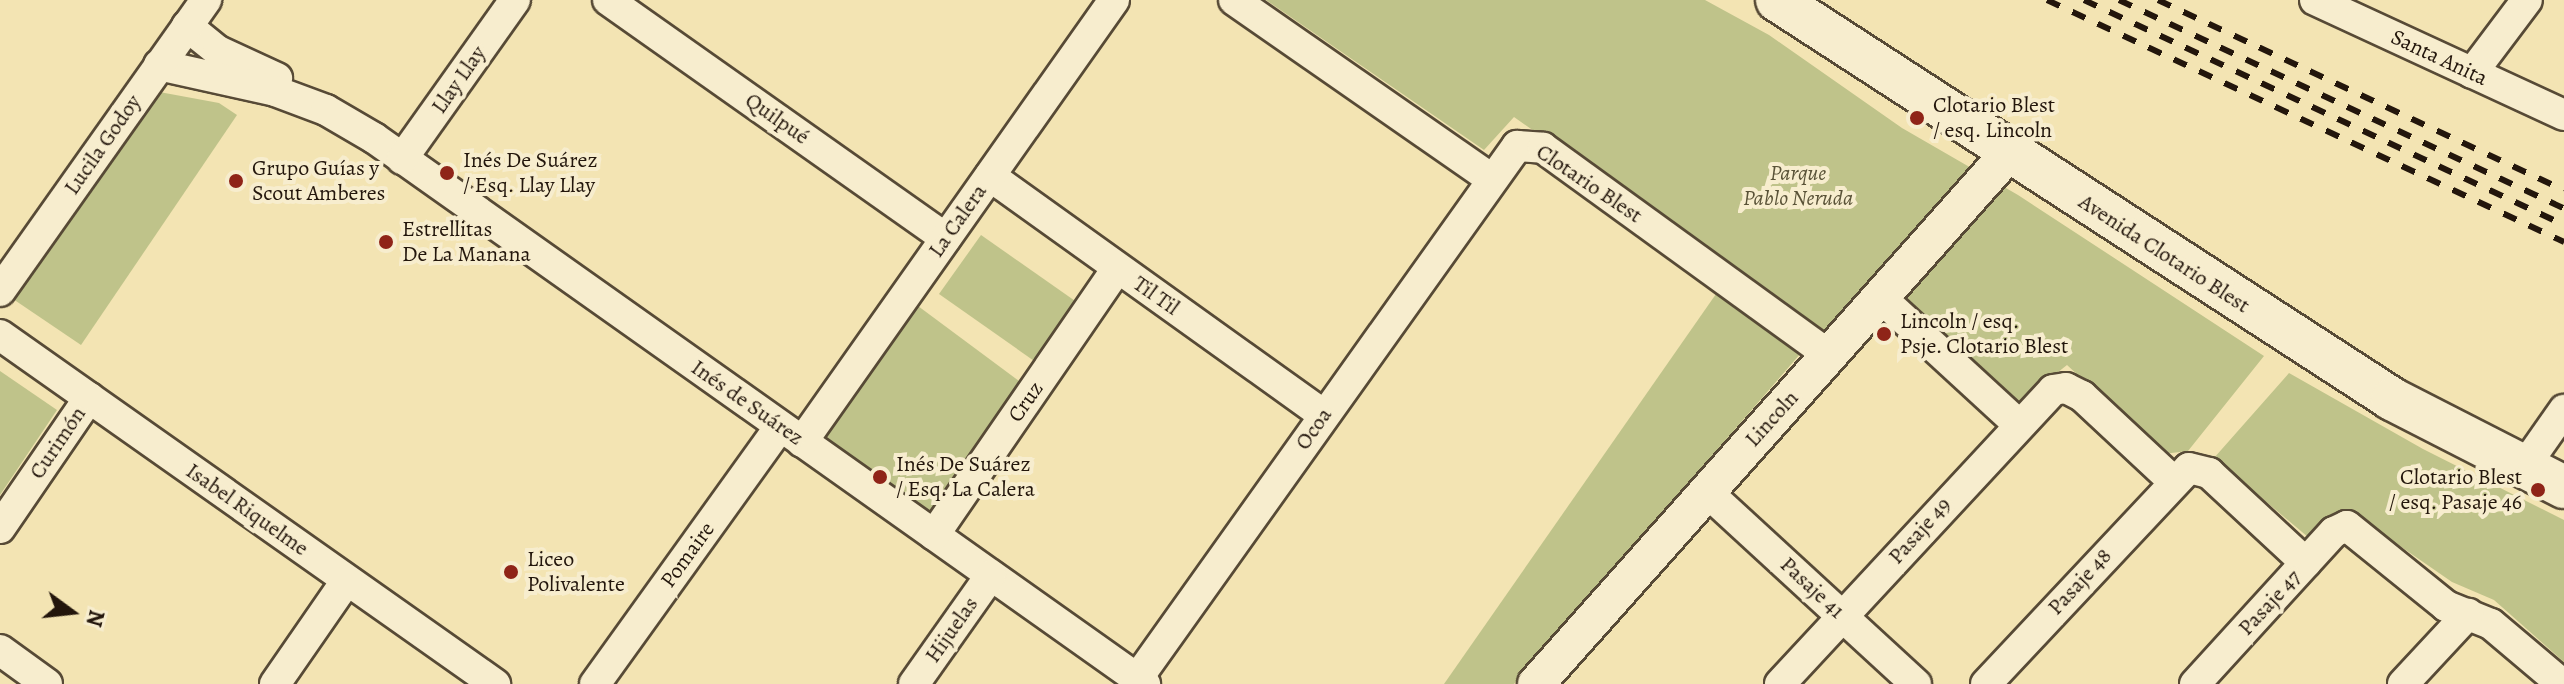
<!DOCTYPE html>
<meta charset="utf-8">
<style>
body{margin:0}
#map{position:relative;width:2564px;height:684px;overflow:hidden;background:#f3e4b3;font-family:Alegreya,serif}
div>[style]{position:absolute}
.green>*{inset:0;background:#bfc38a}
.roads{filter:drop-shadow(2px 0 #574a36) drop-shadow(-2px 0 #574a36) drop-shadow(0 2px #574a36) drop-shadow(0 -2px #574a36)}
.minor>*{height:30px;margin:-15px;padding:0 15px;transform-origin:15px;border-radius:15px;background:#f7edce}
.tertiary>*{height:36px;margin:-18px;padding:0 18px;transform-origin:18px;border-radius:18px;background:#f7edce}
.secondary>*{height:42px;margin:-21px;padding:0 21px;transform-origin:21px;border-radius:21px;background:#f7edce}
.rail>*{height:6px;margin-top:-3px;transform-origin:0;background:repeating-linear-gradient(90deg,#23160c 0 14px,transparent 0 28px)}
.dots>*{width:22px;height:22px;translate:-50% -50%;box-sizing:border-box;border:4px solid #f7edce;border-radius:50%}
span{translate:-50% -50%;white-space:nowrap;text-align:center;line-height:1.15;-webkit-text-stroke:8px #f7edce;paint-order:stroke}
.street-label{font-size:22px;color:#23160c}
.poi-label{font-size:22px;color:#23160c}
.left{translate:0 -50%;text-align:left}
.right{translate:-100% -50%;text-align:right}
.park-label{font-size:22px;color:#5a5338;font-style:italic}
.north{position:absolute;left:32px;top:572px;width:80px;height:80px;-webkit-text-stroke:6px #f7edce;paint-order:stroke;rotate:105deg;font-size:22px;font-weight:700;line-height:32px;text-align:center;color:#23160c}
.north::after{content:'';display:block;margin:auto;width:28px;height:36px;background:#23160c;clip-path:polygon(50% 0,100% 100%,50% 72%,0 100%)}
</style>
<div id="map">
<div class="green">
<div style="clip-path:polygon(1266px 0,1705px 0,1769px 35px,1902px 128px,2018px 195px,2264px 356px,2188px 451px,2163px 454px,2067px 365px,2019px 403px,1875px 280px,1823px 335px,1514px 117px,1484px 150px)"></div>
<div style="clip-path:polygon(154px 91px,219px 103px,237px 115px,81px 345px,13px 299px)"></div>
<div style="clip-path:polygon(981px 235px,1078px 303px,1037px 363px,939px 294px)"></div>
<div style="clip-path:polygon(1716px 294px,1801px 353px,1514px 684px,1444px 684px)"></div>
<div style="clip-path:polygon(918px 306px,1027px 387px,928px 521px,819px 440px)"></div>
<div style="clip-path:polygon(0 371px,57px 410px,0 495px)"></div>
<div style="clip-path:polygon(2289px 373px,2423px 449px,2564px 520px,2564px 662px,2494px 600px,2452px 582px,2358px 517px,2342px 516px,2308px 537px,2214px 458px)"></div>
</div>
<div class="roads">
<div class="minor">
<div style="left:608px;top:0;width:413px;rotate:35.2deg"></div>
<div style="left:1234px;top:0;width:312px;rotate:34.8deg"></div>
<div style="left:2315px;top:0;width:274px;rotate:24.8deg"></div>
<div style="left:187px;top:26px;width:40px;rotate:39deg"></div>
<div style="left:218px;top:51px;width:65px;rotate:24.6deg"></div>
<div style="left:159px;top:65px;width:119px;rotate:12.6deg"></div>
<div style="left:275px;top:91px;width:54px;rotate:20.4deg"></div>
<div style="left:326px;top:110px;width:56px;rotate:30.3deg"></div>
<div style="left:374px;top:138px;width:945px;rotate:35.31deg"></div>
<div style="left:2472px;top:73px;width:91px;rotate:-53deg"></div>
<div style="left:402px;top:159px;width:195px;rotate:-54.6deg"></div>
<div style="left:990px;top:176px;width:411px;rotate:35.6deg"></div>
<div style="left:0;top:291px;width:357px;rotate:-54.7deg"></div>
<div style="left:1880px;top:297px;width:188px;rotate:42.6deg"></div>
<div style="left:0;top:335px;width:606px;rotate:35.19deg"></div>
<div style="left:802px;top:442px;width:541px;rotate:-54.78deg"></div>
<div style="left:2524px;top:467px;width:70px;rotate:-54.9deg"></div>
<div style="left:1707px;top:492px;width:284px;rotate:42.6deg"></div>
<div style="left:0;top:528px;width:158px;rotate:-55.6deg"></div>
<div style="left:934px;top:535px;width:323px;rotate:-55.5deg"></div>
<div style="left:0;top:650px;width:58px;rotate:35.9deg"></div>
<div style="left:1137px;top:679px;width:655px;rotate:-54.51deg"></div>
<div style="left:1517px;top:146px;width:26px;rotate:4deg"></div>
<div style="left:1543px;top:148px;width:353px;rotate:35.9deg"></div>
<div style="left:275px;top:684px;width:126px;rotate:-55.3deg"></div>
<div style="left:595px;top:684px;width:317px;rotate:-54.3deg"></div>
<div style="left:914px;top:684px;width:133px;rotate:-54.8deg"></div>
<div style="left:1780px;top:684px;width:401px;rotate:-47.1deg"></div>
<div style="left:2053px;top:390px;width:13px;rotate:-9deg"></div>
<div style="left:2066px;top:388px;width:18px;rotate:27deg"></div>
<div style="left:2082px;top:396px;width:125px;rotate:43deg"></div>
<div style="left:1986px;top:684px;width:296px;rotate:-46.8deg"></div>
<div style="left:2189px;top:468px;width:21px;rotate:14deg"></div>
<div style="left:2209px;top:473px;width:132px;rotate:42.9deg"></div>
<div style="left:2195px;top:684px;width:206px;rotate:-47.6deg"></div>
<div style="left:2334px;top:532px;width:14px;rotate:-25deg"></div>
<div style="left:2347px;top:526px;width:127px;rotate:38.9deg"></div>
<div style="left:2446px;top:606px;width:48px;rotate:21.8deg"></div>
<div style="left:2491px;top:624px;width:93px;rotate:40.2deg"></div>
<div style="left:2403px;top:684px;width:96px;rotate:-47.1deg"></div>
</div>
<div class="tertiary">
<div style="left:1536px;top:684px;width:710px;rotate:-48.31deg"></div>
</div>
<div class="secondary">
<div style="left:1777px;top:0;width:733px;rotate:32.97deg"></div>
<div style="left:2392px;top:399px;width:193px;rotate:27.1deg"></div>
</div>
</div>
<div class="rail">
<div style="left:2047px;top:0;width:571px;rotate:25.08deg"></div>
<div style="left:2084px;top:0;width:530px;rotate:25.11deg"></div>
<div style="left:2119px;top:0;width:491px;rotate:25.1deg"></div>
<div style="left:2158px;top:0;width:448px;rotate:25.1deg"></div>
</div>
<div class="dots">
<div style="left:1917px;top:118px;background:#8f2418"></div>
<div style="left:447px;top:173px;background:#8f2418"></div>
<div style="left:236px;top:181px;background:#8f2418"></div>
<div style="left:386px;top:242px;background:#8f2418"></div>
<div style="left:1884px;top:334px;background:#8f2418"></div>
<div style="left:880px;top:477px;background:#8f2418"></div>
<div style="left:2538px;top:490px;background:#8f2418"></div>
<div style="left:511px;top:572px;background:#8f2418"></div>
</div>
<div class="street-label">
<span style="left:2439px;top:58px;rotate:25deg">Santa Anita</span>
<span style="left:459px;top:80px;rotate:-55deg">Llay Llay</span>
<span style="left:777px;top:119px;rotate:35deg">Quilpué</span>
<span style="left:103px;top:145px;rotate:-55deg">Lucila Godoy</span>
<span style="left:1589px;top:184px;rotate:34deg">Clotario Blest</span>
<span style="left:958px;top:221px;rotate:-55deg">La Calera</span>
<span style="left:2164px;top:254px;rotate:33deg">Avenida Clotario Blest</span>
<span style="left:1156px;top:296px;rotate:35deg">Til Til</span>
<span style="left:1026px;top:402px;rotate:-55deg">Cruz</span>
<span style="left:747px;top:403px;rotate:35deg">Inés de Suárez</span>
<span style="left:1772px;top:419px;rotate:-48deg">Lincoln</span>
<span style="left:1314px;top:429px;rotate:-55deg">Ocoa</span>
<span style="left:58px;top:443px;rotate:-56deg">Curimón</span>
<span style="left:247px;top:510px;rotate:35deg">Isabel Riquelme</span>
<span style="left:1920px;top:531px;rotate:-48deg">Pasaje 49</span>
<span style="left:688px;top:555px;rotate:-54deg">Pomaire</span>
<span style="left:2080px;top:582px;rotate:-47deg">Pasaje 48</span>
<span style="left:1812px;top:588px;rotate:43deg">Pasaje 41</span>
<span style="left:2270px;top:603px;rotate:-47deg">Pasaje 47</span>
<span style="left:952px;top:630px;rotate:-55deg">Hijuelas</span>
</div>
<div class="poi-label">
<span class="left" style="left:1933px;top:118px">Clotario Blest<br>/ esq. Lincoln</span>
<span class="left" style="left:463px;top:173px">Inés De Suárez<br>/ Esq. Llay Llay</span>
<span class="left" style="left:252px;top:181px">Grupo Guías y<br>Scout Amberes</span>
<span class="left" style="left:402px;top:242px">Estrellitas<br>De La Manana</span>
<span class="left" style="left:1900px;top:334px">Lincoln / esq.<br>Psje. Clotario Blest</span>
<span class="left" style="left:896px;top:477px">Inés De Suárez<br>/ Esq. La Calera</span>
<span class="right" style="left:2522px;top:490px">Clotario Blest<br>/ esq. Pasaje 46</span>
<span class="left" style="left:527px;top:572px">Liceo<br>Polivalente</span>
</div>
<div class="park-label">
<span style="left:1798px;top:186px">Parque<br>Pablo Neruda</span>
</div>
<div class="north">N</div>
</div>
